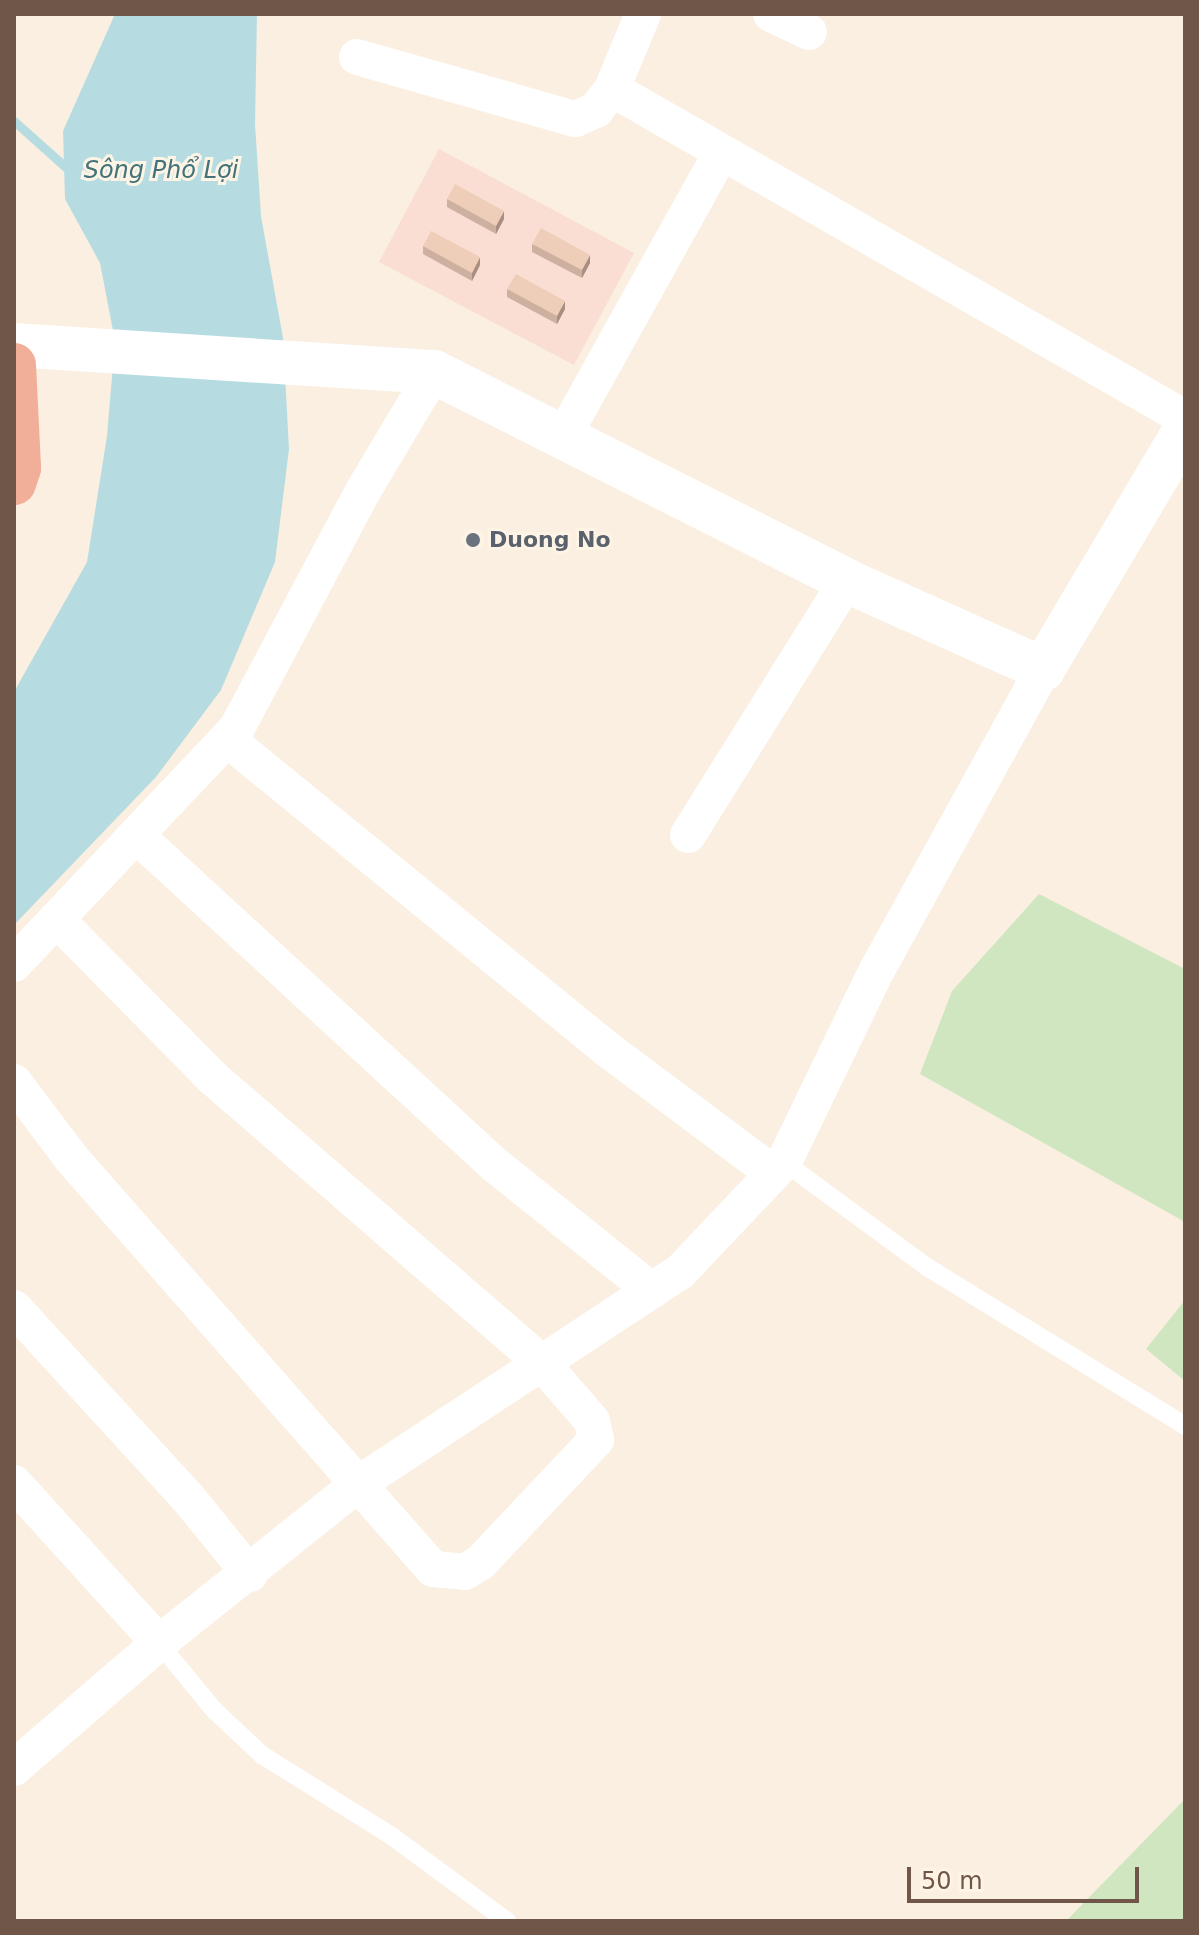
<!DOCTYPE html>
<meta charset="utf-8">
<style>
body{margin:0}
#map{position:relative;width:1199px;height:1935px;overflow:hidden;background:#faefe0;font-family:"DejaVu Sans",sans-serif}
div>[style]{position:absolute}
.commercial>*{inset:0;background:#faded4}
.green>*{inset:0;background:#d0e6c0}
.water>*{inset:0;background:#b6dce2}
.stream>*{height:9px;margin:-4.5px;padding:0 4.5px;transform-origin:4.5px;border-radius:4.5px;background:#b6dce2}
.lane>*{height:18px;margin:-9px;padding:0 9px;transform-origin:9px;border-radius:9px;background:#fff}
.street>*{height:36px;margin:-18px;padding:0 18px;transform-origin:18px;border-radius:18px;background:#fff}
.secondary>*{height:44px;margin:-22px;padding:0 22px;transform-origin:22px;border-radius:22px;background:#fff}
.highway>*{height:44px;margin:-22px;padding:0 22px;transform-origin:22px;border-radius:22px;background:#f1af99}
.wall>*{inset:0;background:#cdb09f}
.shaded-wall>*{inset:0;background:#a79082}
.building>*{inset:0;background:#eecdb9}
.dots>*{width:22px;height:22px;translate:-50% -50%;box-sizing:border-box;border:4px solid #fef4e5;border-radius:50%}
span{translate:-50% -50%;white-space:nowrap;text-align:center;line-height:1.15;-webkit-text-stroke:6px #fef4e5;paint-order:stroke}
.worship-label{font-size:22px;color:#5b616d;font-weight:700}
.left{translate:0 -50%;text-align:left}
.water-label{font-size:24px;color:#42737b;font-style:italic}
.frame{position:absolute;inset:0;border:16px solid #6f5649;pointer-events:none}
.scale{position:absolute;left:907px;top:1867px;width:232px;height:36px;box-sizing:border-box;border:4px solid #6f5649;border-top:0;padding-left:10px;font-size:24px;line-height:28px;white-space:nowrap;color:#6f5649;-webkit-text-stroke:6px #fef4e5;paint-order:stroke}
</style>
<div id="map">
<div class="commercial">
<div style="clip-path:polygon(439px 149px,634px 253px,574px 365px,379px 262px)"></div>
</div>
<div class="green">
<div style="clip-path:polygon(1039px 894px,1185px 969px,1185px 1222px,920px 1074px,952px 991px)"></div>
<div style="clip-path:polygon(1185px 1300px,1185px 1381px,1146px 1349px)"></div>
<div style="clip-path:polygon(1185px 1799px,1185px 1921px,1066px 1921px)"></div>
</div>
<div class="water">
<div style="clip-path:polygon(115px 14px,257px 14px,255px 124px,261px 216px,283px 338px,289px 449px,275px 562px,221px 690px,156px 777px,14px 925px,14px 692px,87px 562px,107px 436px,115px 341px,100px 263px,65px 199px,63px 131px)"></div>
</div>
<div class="stream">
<div style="left:14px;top:121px;width:76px;rotate:41.8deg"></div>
</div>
<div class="lane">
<div style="left:784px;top:1162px;width:177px;rotate:36.3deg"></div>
<div style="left:927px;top:1267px;width:303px;rotate:31.6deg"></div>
<div style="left:159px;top:1643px;width:87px;rotate:50.6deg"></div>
<div style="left:214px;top:1710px;width:66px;rotate:43.2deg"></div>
<div style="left:262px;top:1755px;width:155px;rotate:32deg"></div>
<div style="left:393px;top:1837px;width:142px;rotate:36.4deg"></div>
</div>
<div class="street">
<div style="left:643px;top:14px;width:81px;rotate:112.5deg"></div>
<div style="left:612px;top:89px;width:661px;rotate:29.86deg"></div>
<div style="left:771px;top:14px;width:42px;rotate:25.3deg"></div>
<div style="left:357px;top:57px;width:227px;rotate:15.9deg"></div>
<div style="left:575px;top:119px;width:23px;rotate:-23deg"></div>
<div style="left:596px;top:110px;width:26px;rotate:-53deg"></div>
<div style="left:563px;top:437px;width:325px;rotate:-60.9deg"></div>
<div style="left:227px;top:739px;width:490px;rotate:39.2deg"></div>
<div style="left:607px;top:1049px;width:207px;rotate:36.8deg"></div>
<div style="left:136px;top:835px;width:488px;rotate:42.6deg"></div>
<div style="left:495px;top:1165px;width:201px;rotate:38.7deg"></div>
<div style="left:688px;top:835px;width:300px;rotate:-58deg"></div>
<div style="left:14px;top:964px;width:325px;rotate:-46.6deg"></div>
<div style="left:237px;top:728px;width:268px;rotate:-62deg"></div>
<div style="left:363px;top:491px;width:139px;rotate:-59.2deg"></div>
<div style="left:14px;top:1082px;width:96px;rotate:53deg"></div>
<div style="left:72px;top:1159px;width:546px;rotate:48.64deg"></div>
<div style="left:433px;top:1569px;width:32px;rotate:5deg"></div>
<div style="left:465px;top:1572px;width:19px;rotate:-32deg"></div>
<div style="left:481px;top:1562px;width:168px;rotate:-46.7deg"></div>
<div style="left:596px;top:1440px;width:19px;rotate:-102deg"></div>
<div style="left:592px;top:1421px;width:77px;rotate:-130.8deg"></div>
<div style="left:542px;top:1363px;width:437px;rotate:-139.1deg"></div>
<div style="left:212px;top:1077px;width:222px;rotate:-134.6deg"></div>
<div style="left:14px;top:1308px;width:258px;rotate:47.5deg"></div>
<div style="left:188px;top:1498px;width:98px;rotate:50.8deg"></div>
<div style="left:14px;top:1483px;width:216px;rotate:47.8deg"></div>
<div style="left:14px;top:1768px;width:191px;rotate:-40.8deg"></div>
<div style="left:159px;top:1643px;width:255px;rotate:-38.6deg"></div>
<div style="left:358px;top:1484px;width:386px;rotate:-33.4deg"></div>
<div style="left:680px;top:1272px;width:151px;rotate:-46.6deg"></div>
<div style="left:784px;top:1162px;width:213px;rotate:-64.2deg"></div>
<div style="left:877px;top:970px;width:344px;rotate:-61.1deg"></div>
</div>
<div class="secondary">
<div style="left:14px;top:345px;width:421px;rotate:3.7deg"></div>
<div style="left:434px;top:372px;width:463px;rotate:26.8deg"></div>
<div style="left:847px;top:581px;width:215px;rotate:24.2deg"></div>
<div style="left:1043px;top:669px;width:278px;rotate:-59.3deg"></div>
</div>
<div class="highway">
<div style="left:14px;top:365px;width:103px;rotate:87.2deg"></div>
<div style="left:19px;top:468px;width:16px;rotate:108deg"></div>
</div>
<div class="wall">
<div style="clip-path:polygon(447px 199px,504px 219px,496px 234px,447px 207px)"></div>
<div style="clip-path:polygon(532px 244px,590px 263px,582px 278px,532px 252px)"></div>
<div style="clip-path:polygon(423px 246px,480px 265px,472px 281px,423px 254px)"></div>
<div style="clip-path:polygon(507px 289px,565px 309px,557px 324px,507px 297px)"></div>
</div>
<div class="shaded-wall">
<div style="clip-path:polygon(504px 211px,504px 219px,496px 234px,496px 226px)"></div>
<div style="clip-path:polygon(590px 255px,590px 263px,582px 278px,582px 270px)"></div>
<div style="clip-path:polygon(480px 257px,480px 265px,472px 281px,472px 273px)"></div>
<div style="clip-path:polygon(565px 301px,565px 309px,557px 324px,557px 316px)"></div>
</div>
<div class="building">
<div style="clip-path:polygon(455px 184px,504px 211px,496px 226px,447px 199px)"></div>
<div style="clip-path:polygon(541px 228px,590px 255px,582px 270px,532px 244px)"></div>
<div style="clip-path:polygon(431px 231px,480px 257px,472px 273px,423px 246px)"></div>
<div style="clip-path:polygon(516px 274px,565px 301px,557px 316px,507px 289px)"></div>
</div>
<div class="dots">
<div style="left:473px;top:540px;background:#6b7280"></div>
</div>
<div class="worship-label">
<span class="left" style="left:489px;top:540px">Duong No</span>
</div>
<div class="water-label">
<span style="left:161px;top:171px">Sông Phổ Lợi</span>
</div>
<div class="frame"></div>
<div class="scale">50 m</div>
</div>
